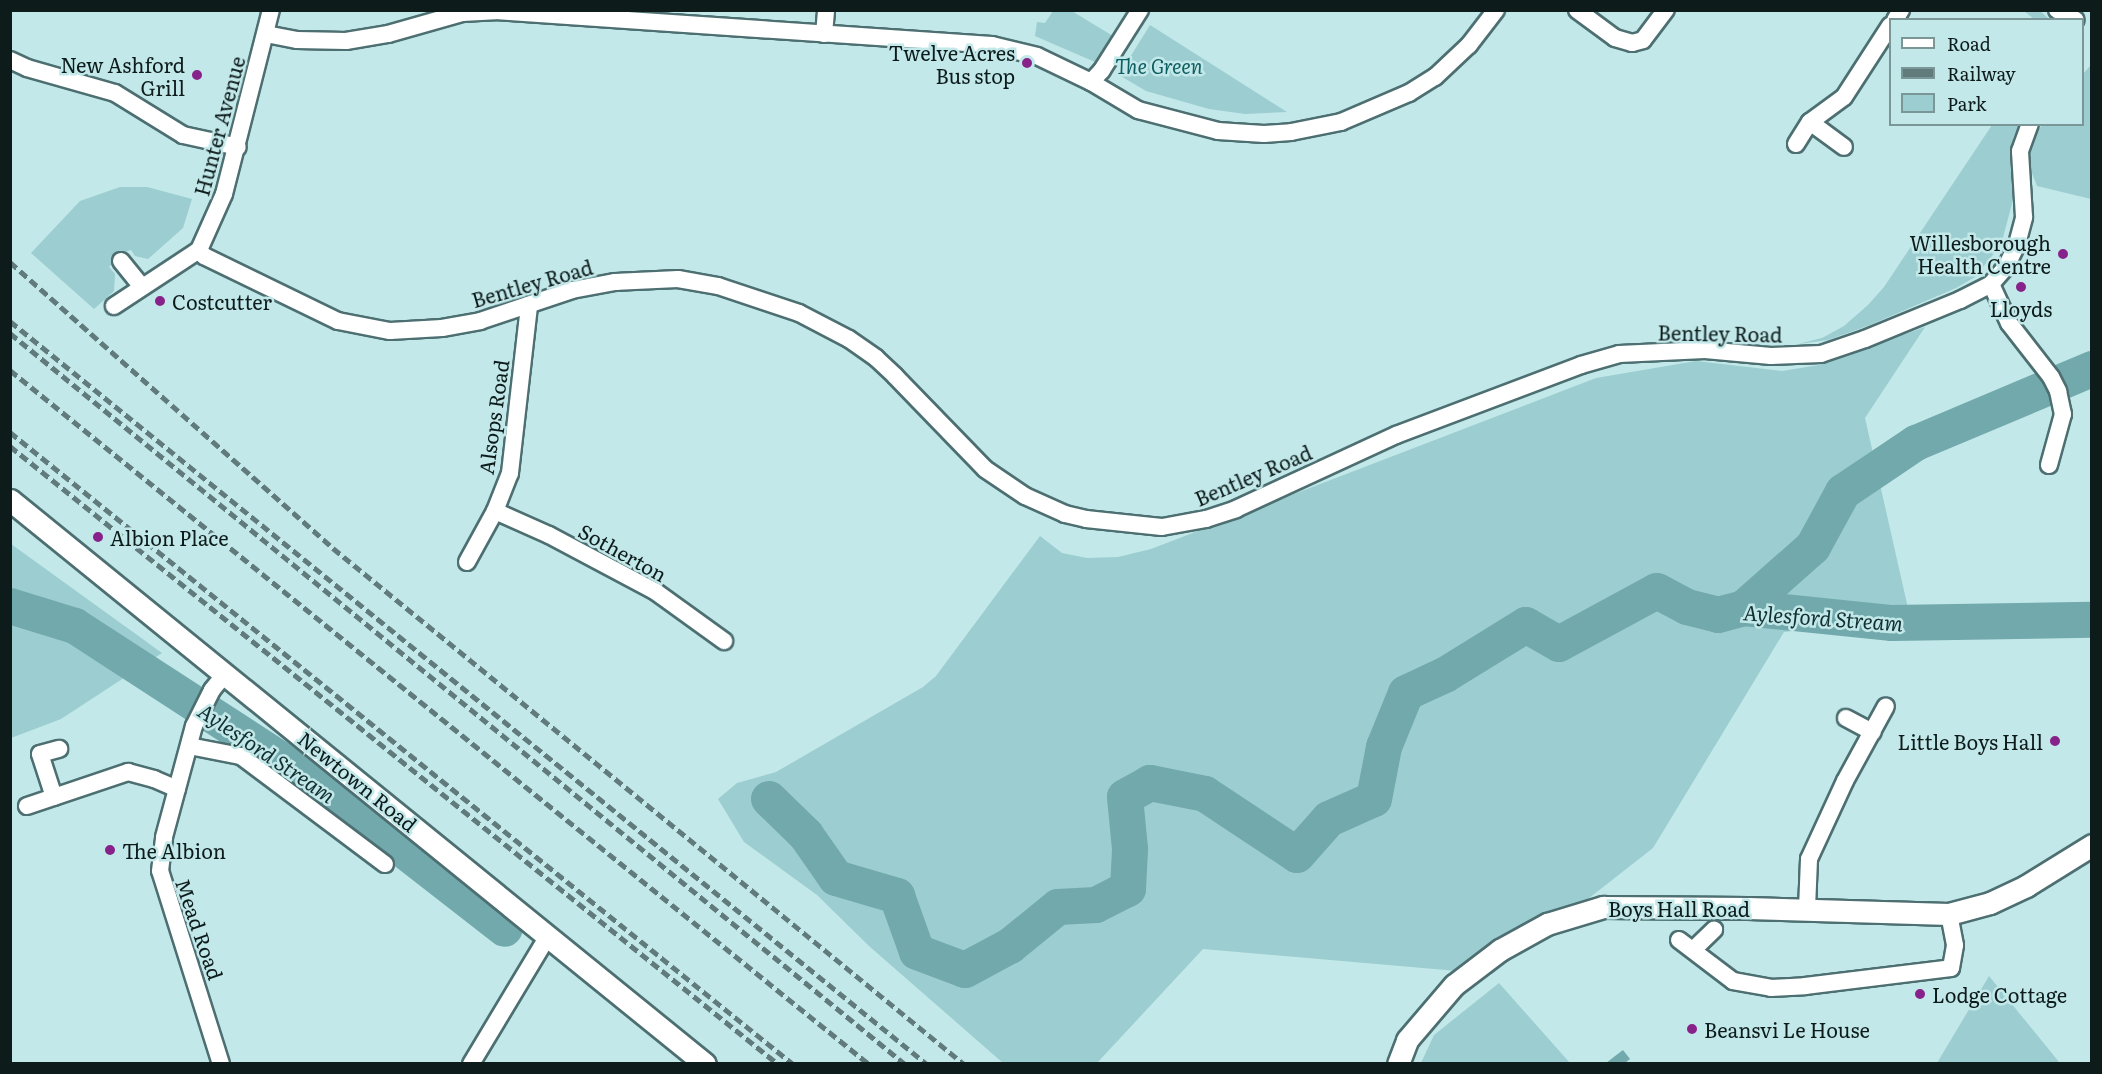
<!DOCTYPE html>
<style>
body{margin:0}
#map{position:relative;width:2102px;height:1074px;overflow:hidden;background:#c2e8e9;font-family:Literata,serif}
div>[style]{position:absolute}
.green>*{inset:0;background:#9ccdd0}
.water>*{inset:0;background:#72a9ac}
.river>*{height:36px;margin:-18px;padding:0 18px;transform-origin:18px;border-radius:18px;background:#72a9ac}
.roads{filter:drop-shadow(2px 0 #4d6f71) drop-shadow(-2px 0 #4d6f71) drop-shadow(0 2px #4d6f71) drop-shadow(0 -2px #4d6f71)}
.minor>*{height:16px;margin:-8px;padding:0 8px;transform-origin:8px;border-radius:8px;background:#fff}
.tertiary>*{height:21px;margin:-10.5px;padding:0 10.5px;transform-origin:10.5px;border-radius:10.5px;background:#fff}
.rail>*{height:4.5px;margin-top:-2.25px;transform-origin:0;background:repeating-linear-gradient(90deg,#617a7b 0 9px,transparent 0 13.5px)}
.dots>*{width:16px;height:16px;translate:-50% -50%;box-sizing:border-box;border:3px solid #c2e8e9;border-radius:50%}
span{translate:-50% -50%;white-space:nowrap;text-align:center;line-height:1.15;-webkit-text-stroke:5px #c2e8e9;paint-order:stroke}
.poi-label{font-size:20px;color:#0d1b1b}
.right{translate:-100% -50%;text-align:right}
.left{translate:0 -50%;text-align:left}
.park-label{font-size:20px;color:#0f5e62;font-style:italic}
.street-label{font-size:20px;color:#0d1b1b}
.water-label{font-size:21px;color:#122f31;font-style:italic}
.frame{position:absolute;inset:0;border:12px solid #0d1b1b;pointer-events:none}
.legend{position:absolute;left:1889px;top:18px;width:195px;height:108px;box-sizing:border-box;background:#c2e8e9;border:2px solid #7a9697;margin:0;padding:8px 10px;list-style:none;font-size:18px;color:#0d1b1b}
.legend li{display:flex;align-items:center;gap:12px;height:30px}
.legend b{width:30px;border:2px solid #7a9697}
</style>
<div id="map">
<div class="green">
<div style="clip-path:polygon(1070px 10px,1113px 36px,1095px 62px,1035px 36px,1037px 22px,1045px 23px,1053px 11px)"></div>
<div style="clip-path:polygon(2024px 11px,2040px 11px,2049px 19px,2034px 19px)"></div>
<div style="clip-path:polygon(1150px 25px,1287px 112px,1245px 114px,1209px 109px,1146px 91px,1119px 75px)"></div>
<div style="clip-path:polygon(2091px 65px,2091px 199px,2037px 186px,2029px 165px,2030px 140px,2042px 125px,2082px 124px,2083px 74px)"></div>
<div style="clip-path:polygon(1992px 125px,2019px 125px,2013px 138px,2010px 158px,2013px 200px,2001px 245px,1975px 277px,1956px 288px,1870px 325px,1828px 340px,1798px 344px,1822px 338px,1844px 326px,1868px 305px,1884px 287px)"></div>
<div style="clip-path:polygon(120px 187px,147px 187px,192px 199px,183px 228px,148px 259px,135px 256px,131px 250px,121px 253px,109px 267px,115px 274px,114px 291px,94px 309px,31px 253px,80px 201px)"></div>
<div style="clip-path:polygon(1925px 327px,1865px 418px,1910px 617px,1784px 632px,1653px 848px,1492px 974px,1203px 949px,1097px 1063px,1003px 1063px,869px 946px,817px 895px,744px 842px,718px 799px,737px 783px,776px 772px,923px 687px,936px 676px,1040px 536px,1062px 553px,1087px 558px,1118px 557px,1151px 549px,1596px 378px,1696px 361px,1782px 371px,1819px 365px)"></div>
<div style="clip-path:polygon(11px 544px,162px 653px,61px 719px,11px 738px)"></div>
<div style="clip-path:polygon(1989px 976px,2059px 1062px,2061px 1063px,1937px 1063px)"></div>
<div style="clip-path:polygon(1499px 983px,1570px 1063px,1421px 1063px,1434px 1035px)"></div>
</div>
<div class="water">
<div style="clip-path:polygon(1623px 1050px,1630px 1059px,1625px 1063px,1606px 1063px)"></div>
</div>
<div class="river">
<div style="left:10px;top:606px;width:68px;rotate:17.1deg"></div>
<div style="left:75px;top:626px;width:292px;rotate:33deg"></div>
<div style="left:320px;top:785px;width:234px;rotate:37.9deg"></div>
<div style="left:1744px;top:608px;width:92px;rotate:-41.5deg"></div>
<div style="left:1813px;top:547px;width:63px;rotate:-61.4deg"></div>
<div style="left:1843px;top:492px;width:88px;rotate:-33.9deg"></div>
<div style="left:1916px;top:443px;width:191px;rotate:-22.8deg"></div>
<div style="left:769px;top:799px;width:52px;rotate:44.2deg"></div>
<div style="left:806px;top:835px;width:52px;rotate:55.1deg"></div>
<div style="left:836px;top:878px;width:64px;rotate:16.4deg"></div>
<div style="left:897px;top:896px;width:59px;rotate:70.3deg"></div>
<div style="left:917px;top:952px;width:51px;rotate:20.6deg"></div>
<div style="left:965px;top:970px;width:51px;rotate:-28.1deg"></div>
<div style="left:1010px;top:946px;width:62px;rotate:-39.1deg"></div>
<div style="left:1058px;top:907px;width:38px;rotate:-3deg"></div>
<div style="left:1096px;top:905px;width:36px;rotate:-27deg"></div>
<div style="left:1128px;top:889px;width:40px;rotate:-87.1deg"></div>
<div style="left:1130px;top:849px;width:52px;rotate:-95.5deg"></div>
<div style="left:1125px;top:797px;width:29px;rotate:-29deg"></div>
<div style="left:1150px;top:783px;width:56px;rotate:11.3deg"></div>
<div style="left:1205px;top:794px;width:110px;rotate:33.5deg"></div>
<div style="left:1297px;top:855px;width:48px;rotate:-48.4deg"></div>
<div style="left:1329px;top:819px;width:49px;rotate:-24deg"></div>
<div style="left:1374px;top:799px;width:53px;rotate:-79.1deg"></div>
<div style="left:1384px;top:747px;width:58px;rotate:-67.8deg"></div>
<div style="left:1406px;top:693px;width:43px;rotate:-24.8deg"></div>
<div style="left:1445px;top:675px;width:95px;rotate:-31.7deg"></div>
<div style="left:1526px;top:625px;width:38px;rotate:30deg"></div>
<div style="left:1559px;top:644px;width:111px;rotate:-28.4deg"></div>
<div style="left:1657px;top:591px;width:34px;rotate:28deg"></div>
<div style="left:1687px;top:607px;width:32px;rotate:14deg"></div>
<div style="left:1718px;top:615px;width:27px;rotate:-15deg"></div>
<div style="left:1744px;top:608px;width:149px;rotate:5.8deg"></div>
<div style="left:1892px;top:623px;width:200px;rotate:-0.9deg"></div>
</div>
<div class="roads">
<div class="minor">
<div style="left:1577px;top:10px;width:47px;rotate:36.4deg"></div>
<div style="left:1615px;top:38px;width:18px;rotate:16deg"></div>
<div style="left:1632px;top:43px;width:11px;rotate:-15deg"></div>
<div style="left:1643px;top:40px;width:38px;rotate:-53deg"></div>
<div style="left:2057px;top:10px;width:21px;rotate:28deg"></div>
<div style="left:1895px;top:20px;width:12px;rotate:-59deg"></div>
<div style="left:266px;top:34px;width:32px;rotate:11deg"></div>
<div style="left:297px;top:40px;width:49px;rotate:1.2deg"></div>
<div style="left:346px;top:41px;width:43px;rotate:-9.5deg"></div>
<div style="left:388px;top:34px;width:77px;rotate:-15.8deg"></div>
<div style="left:462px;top:13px;width:33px;rotate:-3deg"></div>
<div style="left:495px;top:11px;width:498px;rotate:3.9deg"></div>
<div style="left:992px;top:45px;width:46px;rotate:13.7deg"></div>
<div style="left:1037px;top:56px;width:60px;rotate:25.7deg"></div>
<div style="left:1091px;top:82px;width:55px;rotate:30.8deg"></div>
<div style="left:1138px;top:110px;width:83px;rotate:14.7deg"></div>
<div style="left:1218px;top:131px;width:46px;rotate:3.7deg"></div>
<div style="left:1264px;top:134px;width:27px;rotate:-4deg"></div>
<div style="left:1291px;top:132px;width:51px;rotate:-11.3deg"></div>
<div style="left:1341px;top:122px;width:74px;rotate:-23.1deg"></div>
<div style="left:1409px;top:93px;width:31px;rotate:-32deg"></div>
<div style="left:1435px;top:77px;width:47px;rotate:-43.3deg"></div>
<div style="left:1469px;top:45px;width:44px;rotate:-52.4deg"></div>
<div style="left:824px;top:34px;width:24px;rotate:-85deg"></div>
<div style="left:10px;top:60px;width:19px;rotate:25deg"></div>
<div style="left:27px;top:68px;width:91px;rotate:15.9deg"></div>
<div style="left:115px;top:93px;width:80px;rotate:31.7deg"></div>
<div style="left:183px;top:135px;width:56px;rotate:12.3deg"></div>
<div style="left:1091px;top:82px;width:16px;rotate:-47deg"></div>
<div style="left:1102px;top:70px;width:71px;rotate:-57.7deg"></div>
<div style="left:1810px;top:122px;width:42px;rotate:36.3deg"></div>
<div style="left:1796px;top:144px;width:26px;rotate:-58deg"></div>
<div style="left:1810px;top:122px;width:42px;rotate:-36.3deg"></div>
<div style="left:1844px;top:97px;width:85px;rotate:-57.1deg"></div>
<div style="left:199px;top:250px;width:8px;rotate:50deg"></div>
<div style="left:204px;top:256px;width:149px;rotate:25.9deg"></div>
<div style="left:338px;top:321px;width:53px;rotate:10.9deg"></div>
<div style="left:390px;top:331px;width:52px;rotate:-3.3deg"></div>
<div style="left:442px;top:328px;width:39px;rotate:-10deg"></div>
<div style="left:480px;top:321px;width:97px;rotate:-18.6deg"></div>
<div style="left:572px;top:290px;width:44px;rotate:-10.5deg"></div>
<div style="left:615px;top:282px;width:63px;rotate:-2.7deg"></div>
<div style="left:678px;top:279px;width:41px;rotate:9.9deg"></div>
<div style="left:718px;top:286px;width:85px;rotate:18.4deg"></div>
<div style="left:799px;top:313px;width:56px;rotate:27.5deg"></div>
<div style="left:849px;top:339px;width:33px;rotate:35deg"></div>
<div style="left:876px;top:358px;width:26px;rotate:43deg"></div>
<div style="left:895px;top:376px;width:129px;rotate:45.9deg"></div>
<div style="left:985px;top:469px;width:48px;rotate:34deg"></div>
<div style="left:1025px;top:496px;width:44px;rotate:24.2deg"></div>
<div style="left:1065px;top:514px;width:22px;rotate:13deg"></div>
<div style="left:1086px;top:519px;width:76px;rotate:6deg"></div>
<div style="left:1162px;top:527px;width:45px;rotate:-10.3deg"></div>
<div style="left:1206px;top:519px;width:32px;rotate:-18deg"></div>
<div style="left:1236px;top:509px;width:176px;rotate:-24.8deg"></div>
<div style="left:1396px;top:435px;width:198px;rotate:-20.7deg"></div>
<div style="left:1581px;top:365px;width:40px;rotate:-16deg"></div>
<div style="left:1619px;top:354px;width:86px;rotate:-2.7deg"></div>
<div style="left:1705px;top:350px;width:66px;rotate:5.2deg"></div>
<div style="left:1771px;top:356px;width:50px;rotate:-2.3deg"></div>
<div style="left:1821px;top:354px;width:46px;rotate:-18.8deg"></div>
<div style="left:1865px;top:339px;width:103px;rotate:-22.3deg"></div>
<div style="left:1960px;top:300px;width:35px;rotate:-27deg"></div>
<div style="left:1991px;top:284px;width:23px;rotate:-49deg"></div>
<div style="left:2006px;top:267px;width:25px;rotate:-64deg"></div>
<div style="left:2017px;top:244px;width:28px;rotate:-75deg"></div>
<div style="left:2024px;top:217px;width:66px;rotate:-93.5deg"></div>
<div style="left:2020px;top:151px;width:29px;rotate:-70deg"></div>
<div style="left:199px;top:250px;width:61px;rotate:-65.9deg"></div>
<div style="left:224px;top:194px;width:190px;rotate:-75.7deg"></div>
<div style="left:121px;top:261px;width:33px;rotate:51deg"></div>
<div style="left:1991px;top:284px;width:43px;rotate:65.2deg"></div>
<div style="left:2009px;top:323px;width:68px;rotate:52.1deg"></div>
<div style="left:2051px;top:377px;width:16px;rotate:63deg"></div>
<div style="left:2058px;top:391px;width:24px;rotate:78deg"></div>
<div style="left:2063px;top:414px;width:53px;rotate:105.4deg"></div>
<div style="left:114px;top:306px;width:102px;rotate:-33.4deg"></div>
<div style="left:495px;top:511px;width:59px;rotate:24deg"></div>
<div style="left:549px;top:535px;width:121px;rotate:28deg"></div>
<div style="left:656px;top:592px;width:84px;rotate:35.8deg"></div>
<div style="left:467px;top:562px;width:58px;rotate:-61.2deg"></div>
<div style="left:495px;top:511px;width:41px;rotate:-68.5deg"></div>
<div style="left:510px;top:473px;width:169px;rotate:-83.5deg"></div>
<div style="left:1846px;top:718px;width:30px;rotate:28deg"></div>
<div style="left:189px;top:746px;width:53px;rotate:10.9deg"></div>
<div style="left:241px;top:756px;width:180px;rotate:36.9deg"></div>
<div style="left:54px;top:797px;width:45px;rotate:-108deg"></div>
<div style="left:40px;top:754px;width:20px;rotate:-15deg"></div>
<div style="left:27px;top:806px;width:107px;rotate:-18.6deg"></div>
<div style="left:128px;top:772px;width:27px;rotate:15deg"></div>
<div style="left:154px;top:779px;width:25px;rotate:23deg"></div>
<div style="left:1807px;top:909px;width:50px;rotate:-87.7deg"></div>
<div style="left:1809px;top:859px;width:86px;rotate:-65.2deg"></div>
<div style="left:1845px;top:781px;width:85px;rotate:-61.3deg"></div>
<div style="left:1679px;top:940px;width:68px;rotate:37.2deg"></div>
<div style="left:1733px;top:981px;width:39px;rotate:10deg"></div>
<div style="left:1771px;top:988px;width:34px;rotate:-3deg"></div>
<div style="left:1805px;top:986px;width:147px;rotate:-7deg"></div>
<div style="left:1951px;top:968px;width:23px;rotate:-80deg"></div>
<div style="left:1955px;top:945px;width:32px;rotate:-101deg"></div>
<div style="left:1694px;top:949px;width:28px;rotate:-44deg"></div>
<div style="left:221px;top:1064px;width:202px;rotate:-107.5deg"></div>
<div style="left:160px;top:871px;width:34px;rotate:-83deg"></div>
<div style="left:164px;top:837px;width:115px;rotate:-74.9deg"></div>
<div style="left:194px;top:726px;width:40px;rotate:-63.4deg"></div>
<div style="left:212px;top:690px;width:21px;rotate:-51deg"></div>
<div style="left:471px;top:1064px;width:149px;rotate:-59deg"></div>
</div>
<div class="tertiary">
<div style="left:10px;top:500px;width:895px;rotate:39.06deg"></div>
<div style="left:1398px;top:1064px;width:26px;rotate:-69deg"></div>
<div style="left:1407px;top:1040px;width:72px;rotate:-49.5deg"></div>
<div style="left:1454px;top:985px;width:58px;rotate:-37.3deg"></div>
<div style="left:1500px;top:950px;width:54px;rotate:-29deg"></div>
<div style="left:1547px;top:924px;width:59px;rotate:-16.9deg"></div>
<div style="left:1603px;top:907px;width:145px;rotate:0.4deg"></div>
<div style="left:1748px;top:908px;width:201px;rotate:1.7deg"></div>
<div style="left:1949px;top:914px;width:42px;rotate:-15deg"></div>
<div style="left:1990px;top:903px;width:40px;rotate:-25deg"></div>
<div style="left:2026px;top:886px;width:78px;rotate:-31.8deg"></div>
</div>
</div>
<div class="rail">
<div style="left:10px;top:262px;width:431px;rotate:41.5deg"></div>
<div style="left:333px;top:548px;width:815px;rotate:39.27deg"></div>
<div style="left:10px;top:321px;width:1180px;rotate:39.02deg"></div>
<div style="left:10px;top:333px;width:1156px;rotate:39.24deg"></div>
<div style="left:10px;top:370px;width:1104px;rotate:38.94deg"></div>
<div style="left:10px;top:432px;width:1006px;rotate:38.91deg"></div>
<div style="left:10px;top:446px;width:986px;rotate:38.82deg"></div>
</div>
<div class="dots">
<div style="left:1027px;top:63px;background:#87228a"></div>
<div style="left:197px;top:75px;background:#87228a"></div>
<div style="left:2063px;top:254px;background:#87228a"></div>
<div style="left:2021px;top:287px;background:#87228a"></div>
<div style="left:160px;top:301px;background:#87228a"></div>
<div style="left:98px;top:537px;background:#87228a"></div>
<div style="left:2055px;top:741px;background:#87228a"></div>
<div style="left:110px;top:850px;background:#87228a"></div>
<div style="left:1920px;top:994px;background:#87228a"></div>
<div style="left:1692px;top:1029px;background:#87228a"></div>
</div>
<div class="poi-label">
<span class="right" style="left:1015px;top:64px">Twelve Acres<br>Bus stop</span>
<span class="right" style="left:185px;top:76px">New Ashford<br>Grill</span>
<span class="right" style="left:2051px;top:254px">Willesborough<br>Health Centre</span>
<span class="left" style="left:172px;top:301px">Costcutter</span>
<span style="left:2021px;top:308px">Lloyds</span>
<span class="left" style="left:110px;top:537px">Albion Place</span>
<span class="right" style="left:2043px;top:741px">Little Boys Hall</span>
<span class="left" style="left:122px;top:850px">The Albion</span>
<span class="left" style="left:1932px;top:994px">Lodge Cottage</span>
<span class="left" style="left:1704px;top:1029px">Beansvi Le House</span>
</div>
<div class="park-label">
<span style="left:1159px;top:65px">The Green</span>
</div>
<div class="street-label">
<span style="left:219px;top:126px;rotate:-75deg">Hunter Avenue</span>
<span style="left:532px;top:283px;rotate:-16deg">Bentley Road</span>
<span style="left:1720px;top:333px;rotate:1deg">Bentley Road</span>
<span style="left:493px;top:417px;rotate:-82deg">Alsops Road</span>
<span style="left:1253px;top:475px;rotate:-23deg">Bentley Road</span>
<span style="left:623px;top:552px;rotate:29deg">Sotherton</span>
<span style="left:358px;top:781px;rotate:39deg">Newtown Road</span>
<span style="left:1679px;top:908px">Boys Hall Road</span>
<span style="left:200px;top:929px;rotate:71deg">Mead Road</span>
</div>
<div class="water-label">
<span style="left:1823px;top:617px;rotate:4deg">Aylesford Stream</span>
<span style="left:267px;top:752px;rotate:34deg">Aylesford Stream</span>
</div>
<div class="frame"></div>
<ul class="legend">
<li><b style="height:8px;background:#fff"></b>Road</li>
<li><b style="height:8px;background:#617a7b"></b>Railway</li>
<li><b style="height:16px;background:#9ccdd0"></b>Park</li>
</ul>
</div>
